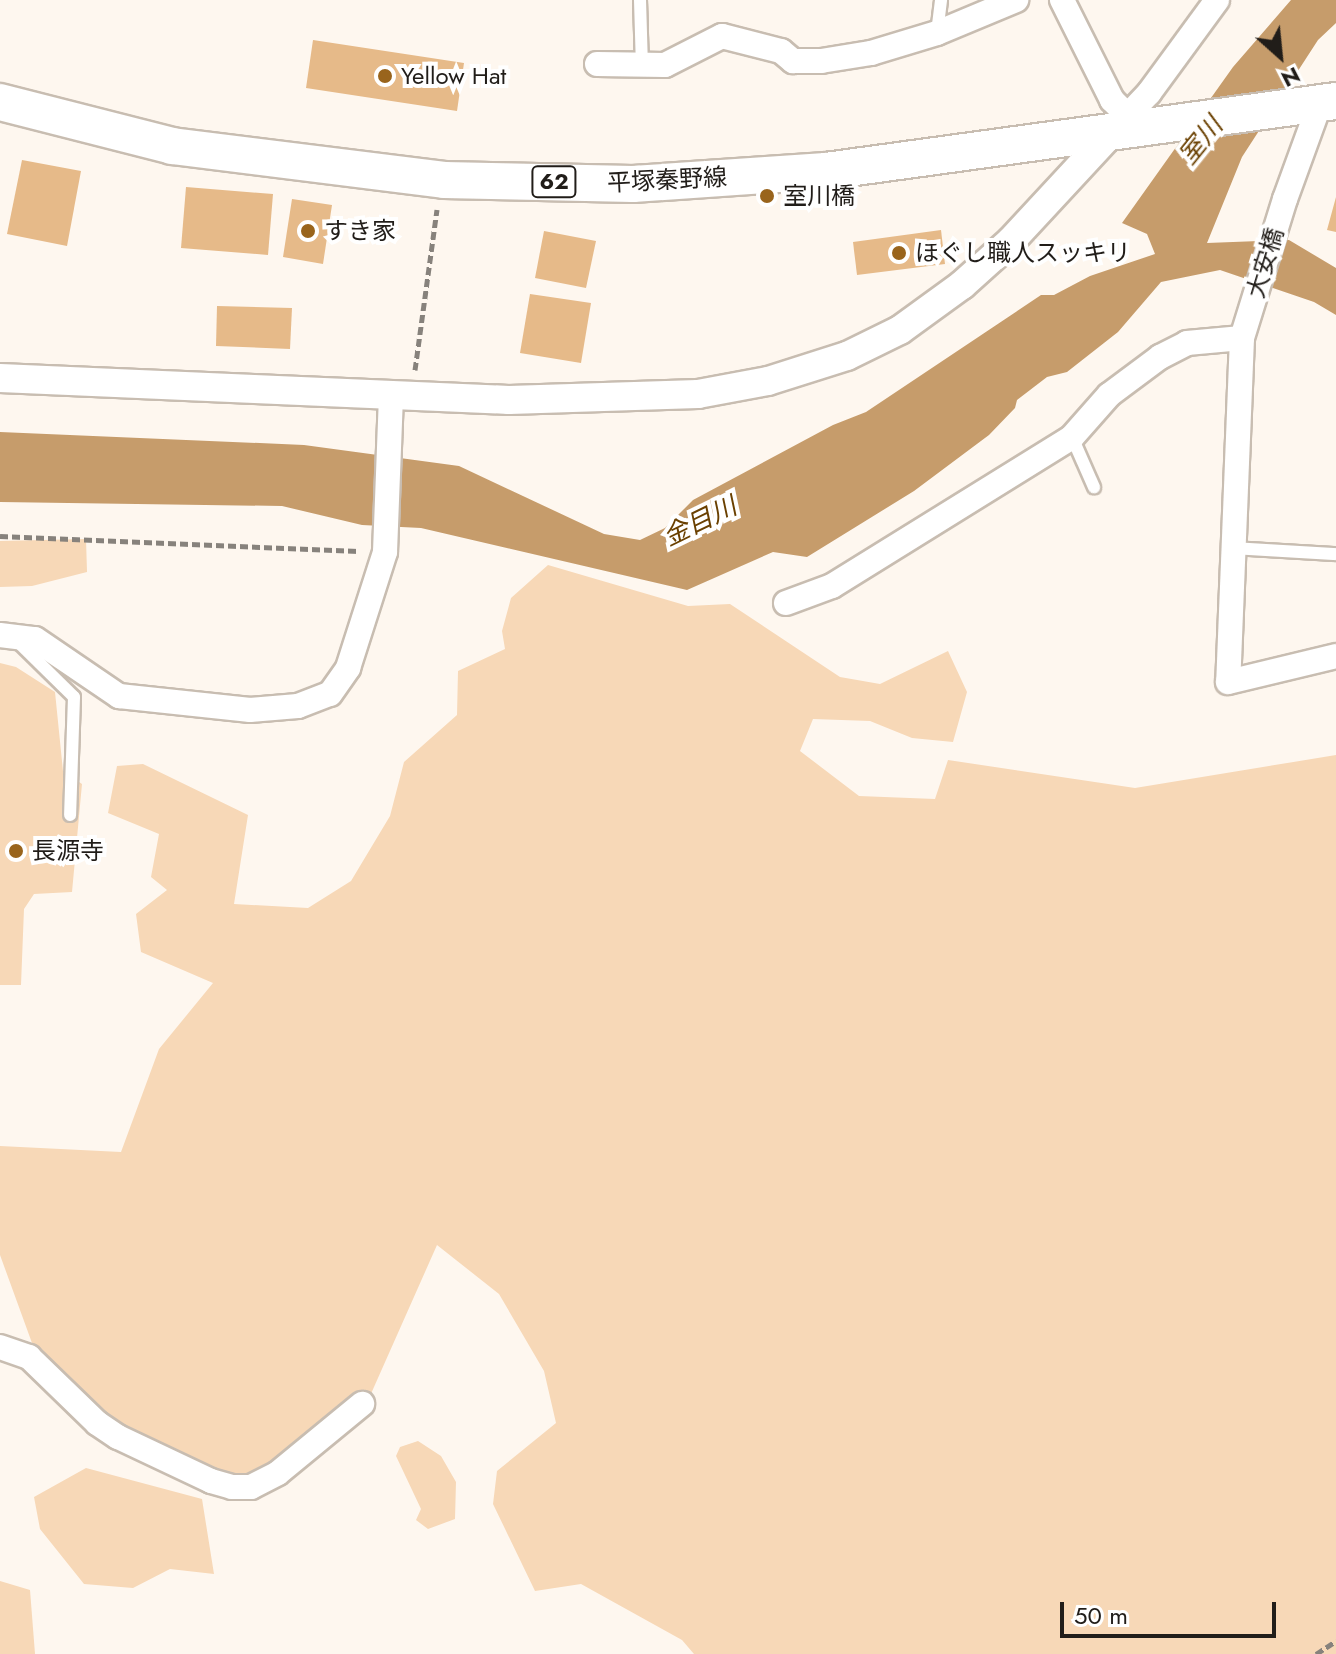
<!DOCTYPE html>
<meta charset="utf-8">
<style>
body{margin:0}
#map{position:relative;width:1336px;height:1654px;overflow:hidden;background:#fef7ef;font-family:Jost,"Noto Sans JP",sans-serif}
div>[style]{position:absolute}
.green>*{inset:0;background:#f7d8b7}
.water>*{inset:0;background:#c69c6b}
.building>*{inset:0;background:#e6ba89}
.path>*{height:5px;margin-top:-2.5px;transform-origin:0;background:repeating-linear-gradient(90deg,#87827c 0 8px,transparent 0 12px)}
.roads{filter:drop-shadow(2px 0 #c8bdb1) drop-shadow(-2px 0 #c8bdb1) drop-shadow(0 2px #c8bdb1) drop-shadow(0 -2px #c8bdb1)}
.service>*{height:12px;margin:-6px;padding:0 6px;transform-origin:6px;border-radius:6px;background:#fff}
.minor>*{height:24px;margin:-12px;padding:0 12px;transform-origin:12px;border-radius:12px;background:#fff}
.tertiary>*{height:28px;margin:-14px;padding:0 14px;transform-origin:14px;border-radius:14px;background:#fff}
.primary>*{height:36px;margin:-18px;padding:0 18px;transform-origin:18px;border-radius:18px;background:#fff}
.dots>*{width:22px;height:22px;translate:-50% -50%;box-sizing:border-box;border:4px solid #fff;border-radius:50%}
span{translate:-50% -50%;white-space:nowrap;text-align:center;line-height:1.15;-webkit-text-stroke:8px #fff;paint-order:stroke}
.shield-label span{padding:2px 6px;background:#fff;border:2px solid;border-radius:6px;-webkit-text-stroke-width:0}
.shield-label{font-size:22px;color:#211d19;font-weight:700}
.poi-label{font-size:24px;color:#211d19}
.left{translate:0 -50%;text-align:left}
.street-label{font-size:24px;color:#211d19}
.water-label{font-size:26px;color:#6a4001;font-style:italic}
.north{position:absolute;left:1240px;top:16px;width:80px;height:80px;-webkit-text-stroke:6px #fff;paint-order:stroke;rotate:153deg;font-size:22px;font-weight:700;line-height:32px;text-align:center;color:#211d19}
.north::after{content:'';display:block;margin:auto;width:28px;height:36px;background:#211d19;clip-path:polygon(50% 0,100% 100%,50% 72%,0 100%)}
.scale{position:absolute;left:1060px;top:1602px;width:216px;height:36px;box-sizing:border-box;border:4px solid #211d19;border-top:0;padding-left:10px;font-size:24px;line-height:28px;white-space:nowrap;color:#211d19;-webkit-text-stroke:6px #fff;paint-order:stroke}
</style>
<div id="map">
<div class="green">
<div style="clip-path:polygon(86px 539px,87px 572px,32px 586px,0 587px,0 541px)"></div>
<div style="clip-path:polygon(548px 565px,688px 606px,730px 604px,840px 677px,880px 684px,948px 651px,967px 692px,953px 742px,912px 738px,870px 721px,813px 719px,800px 751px,859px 796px,935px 799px,948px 760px,1135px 788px,1336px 755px,1336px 1654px,694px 1654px,682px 1640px,581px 1584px,535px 1591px,493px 1504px,497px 1471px,556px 1423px,544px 1371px,499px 1294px,437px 1245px,370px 1396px,249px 1479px,214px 1474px,110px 1420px,36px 1354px,0 1255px,0 1146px,121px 1152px,159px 1049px,213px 983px,141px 952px,136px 914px,167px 890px,151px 877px,159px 834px,108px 813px,117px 766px,143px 764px,248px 815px,234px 904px,308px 908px,351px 881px,390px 816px,404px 762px,457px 715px,458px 671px,505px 649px,502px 631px,511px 598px)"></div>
<div style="clip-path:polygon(0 663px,16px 667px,55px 692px,63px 771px,82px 784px,72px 892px,34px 894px,24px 909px,21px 985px,0 985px)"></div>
<div style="clip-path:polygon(418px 1441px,441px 1456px,456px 1482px,455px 1519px,428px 1529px,416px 1520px,421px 1509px,396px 1456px,400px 1447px)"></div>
<div style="clip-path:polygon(86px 1468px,202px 1499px,214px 1574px,170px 1569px,133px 1588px,84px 1584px,40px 1529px,34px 1497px)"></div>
<div style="clip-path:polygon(0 1581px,30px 1590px,35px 1654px,0 1654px)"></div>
</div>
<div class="water">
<div style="clip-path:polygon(1291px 0,1336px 0,1336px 23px,1318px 40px,1242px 157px,1207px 243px,1289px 240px,1336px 268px,1336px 315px,1314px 302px,1220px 270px,1161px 282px,1118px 332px,1067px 372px,1047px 377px,1017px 400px,1015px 408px,989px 435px,914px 491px,807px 557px,773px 552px,687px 590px,421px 528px,362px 525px,282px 506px,0 502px,0 432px,304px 445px,459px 466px,604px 534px,640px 540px,665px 528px,693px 500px,833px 425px,866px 412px,1041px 295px,1054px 295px,1090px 276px,1155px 254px,1147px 234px,1122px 223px,1233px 67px)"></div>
</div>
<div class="building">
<div style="clip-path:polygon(313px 40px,464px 63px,457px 111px,306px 88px)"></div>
<div style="clip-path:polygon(22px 160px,81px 171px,67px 246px,7px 234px)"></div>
<div style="clip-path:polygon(186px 187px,273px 194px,268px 255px,181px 248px)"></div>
<div style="clip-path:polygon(1336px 197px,1336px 232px,1327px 230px)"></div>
<div style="clip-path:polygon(292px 199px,332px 205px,323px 264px,283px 257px)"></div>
<div style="clip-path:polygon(941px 230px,945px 264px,857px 275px,853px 242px)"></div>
<div style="clip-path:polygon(544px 231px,596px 241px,586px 288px,535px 278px)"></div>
<div style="clip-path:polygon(530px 294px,591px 303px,581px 363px,520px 353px)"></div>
<div style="clip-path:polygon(217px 306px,292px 308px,290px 349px,216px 346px)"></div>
</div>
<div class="path">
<div style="left:415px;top:370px;width:162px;rotate:-82.2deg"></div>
<div style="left:0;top:536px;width:359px;rotate:2.4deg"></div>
<div style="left:1316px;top:1654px;width:24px;rotate:-33deg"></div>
</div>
<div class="roads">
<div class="service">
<div style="left:640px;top:0;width:67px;rotate:88.3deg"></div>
<div style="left:937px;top:33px;width:33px;rotate:-83deg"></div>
<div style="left:1072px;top:437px;width:55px;rotate:66.3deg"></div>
<div style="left:1234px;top:548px;width:102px;rotate:3.4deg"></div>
<div style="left:16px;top:640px;width:81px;rotate:44.5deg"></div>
<div style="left:74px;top:697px;width:118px;rotate:91.9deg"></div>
</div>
<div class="minor">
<div style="left:1062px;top:0;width:112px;rotate:63.4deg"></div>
<div style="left:1112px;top:100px;width:23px;rotate:45deg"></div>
<div style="left:597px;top:64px;width:68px;rotate:0.8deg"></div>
<div style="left:665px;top:65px;width:64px;rotate:-27deg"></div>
<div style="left:722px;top:36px;width:61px;rotate:14.3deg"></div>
<div style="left:781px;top:51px;width:16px;rotate:40deg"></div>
<div style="left:793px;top:61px;width:28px"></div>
<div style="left:821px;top:61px;width:51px;rotate:-9.1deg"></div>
<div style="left:871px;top:53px;width:69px;rotate:-16.9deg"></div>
<div style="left:937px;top:33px;width:86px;rotate:-22.7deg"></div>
<div style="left:1320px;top:103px;width:102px;rotate:110deg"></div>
<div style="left:1285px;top:199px;width:145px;rotate:107.2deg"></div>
<div style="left:1242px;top:338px;width:344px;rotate:92.3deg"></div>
<div style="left:1228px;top:682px;width:111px;rotate:-13.5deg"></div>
<div style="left:1112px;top:132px;width:54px;rotate:-46.5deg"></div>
<div style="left:1149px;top:93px;width:115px;rotate:-53.8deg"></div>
<div style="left:786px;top:603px;width:49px;rotate:-20.3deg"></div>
<div style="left:832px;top:586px;width:282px;rotate:-31.8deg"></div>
<div style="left:1072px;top:437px;width:56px;rotate:-48.6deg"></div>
<div style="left:1109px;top:395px;width:64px;rotate:-36.7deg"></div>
<div style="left:1160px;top:357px;width:30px;rotate:-27deg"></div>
<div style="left:1187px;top:343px;width:55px;rotate:-5.2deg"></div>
<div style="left:0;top:635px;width:35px;rotate:7deg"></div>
<div style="left:35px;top:639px;width:102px;rotate:34.2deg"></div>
<div style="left:119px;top:696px;width:132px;rotate:6.1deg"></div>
<div style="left:250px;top:710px;width:48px;rotate:-4.8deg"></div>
<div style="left:298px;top:706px;width:34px;rotate:-21deg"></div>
<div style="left:330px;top:694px;width:32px;rotate:-55deg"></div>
<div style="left:348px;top:668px;width:122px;rotate:-72.3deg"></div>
<div style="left:385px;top:552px;width:159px;rotate:-87.8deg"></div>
<div style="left:0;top:1347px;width:31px;rotate:19deg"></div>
<div style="left:29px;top:1357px;width:95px;rotate:44.1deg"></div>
<div style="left:97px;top:1423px;width:25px;rotate:34deg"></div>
<div style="left:118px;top:1437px;width:103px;rotate:25.3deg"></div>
<div style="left:211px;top:1481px;width:22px;rotate:16deg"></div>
<div style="left:232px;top:1487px;width:19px"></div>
<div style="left:251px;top:1487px;width:30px;rotate:-27deg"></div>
<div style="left:278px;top:1473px;width:109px;rotate:-39.4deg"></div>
</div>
<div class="tertiary">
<div style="left:0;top:378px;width:509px;rotate:2.47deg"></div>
<div style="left:509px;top:400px;width:189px;rotate:-1.8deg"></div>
<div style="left:698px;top:394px;width:71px;rotate:-10.5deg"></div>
<div style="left:768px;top:381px;width:83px;rotate:-17.6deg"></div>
<div style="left:847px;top:356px;width:59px;rotate:-26.1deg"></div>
<div style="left:900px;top:330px;width:77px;rotate:-36deg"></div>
<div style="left:962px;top:285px;width:66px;rotate:-41.9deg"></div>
<div style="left:1011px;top:241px;width:149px;rotate:-47.2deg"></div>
</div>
<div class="primary">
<div style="left:0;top:102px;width:178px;rotate:14.3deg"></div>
<div style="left:172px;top:146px;width:274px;rotate:7.1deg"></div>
<div style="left:444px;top:180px;width:189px;rotate:1.2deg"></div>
<div style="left:633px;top:184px;width:193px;rotate:-3.9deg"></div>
<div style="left:826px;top:171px;width:515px;rotate:-7.82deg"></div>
</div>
</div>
<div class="dots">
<div style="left:385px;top:76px;background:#99641c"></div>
<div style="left:767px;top:196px;background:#99641c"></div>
<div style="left:308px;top:231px;background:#99641c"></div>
<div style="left:899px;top:253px;background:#99641c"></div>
<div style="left:16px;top:851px;background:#99641c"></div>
</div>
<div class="shield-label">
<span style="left:554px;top:182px">62</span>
</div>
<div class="poi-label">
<span class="left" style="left:401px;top:76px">Yellow Hat</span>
<span class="left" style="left:783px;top:196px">室川橋</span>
<span class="left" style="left:324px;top:231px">すき家</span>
<span class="left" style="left:915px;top:253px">ほぐし職人スッキリ</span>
<span class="left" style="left:32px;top:851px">長源寺</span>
</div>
<div class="street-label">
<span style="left:667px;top:180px;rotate:-3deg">平塚秦野線</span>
<span style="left:1265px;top:263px;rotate:-73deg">大安橋</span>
</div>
<div class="water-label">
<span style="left:1201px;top:141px;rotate:-51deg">室川</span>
<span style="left:700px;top:522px;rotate:-26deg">金目川</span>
</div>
<div class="north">N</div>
<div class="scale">50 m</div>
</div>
